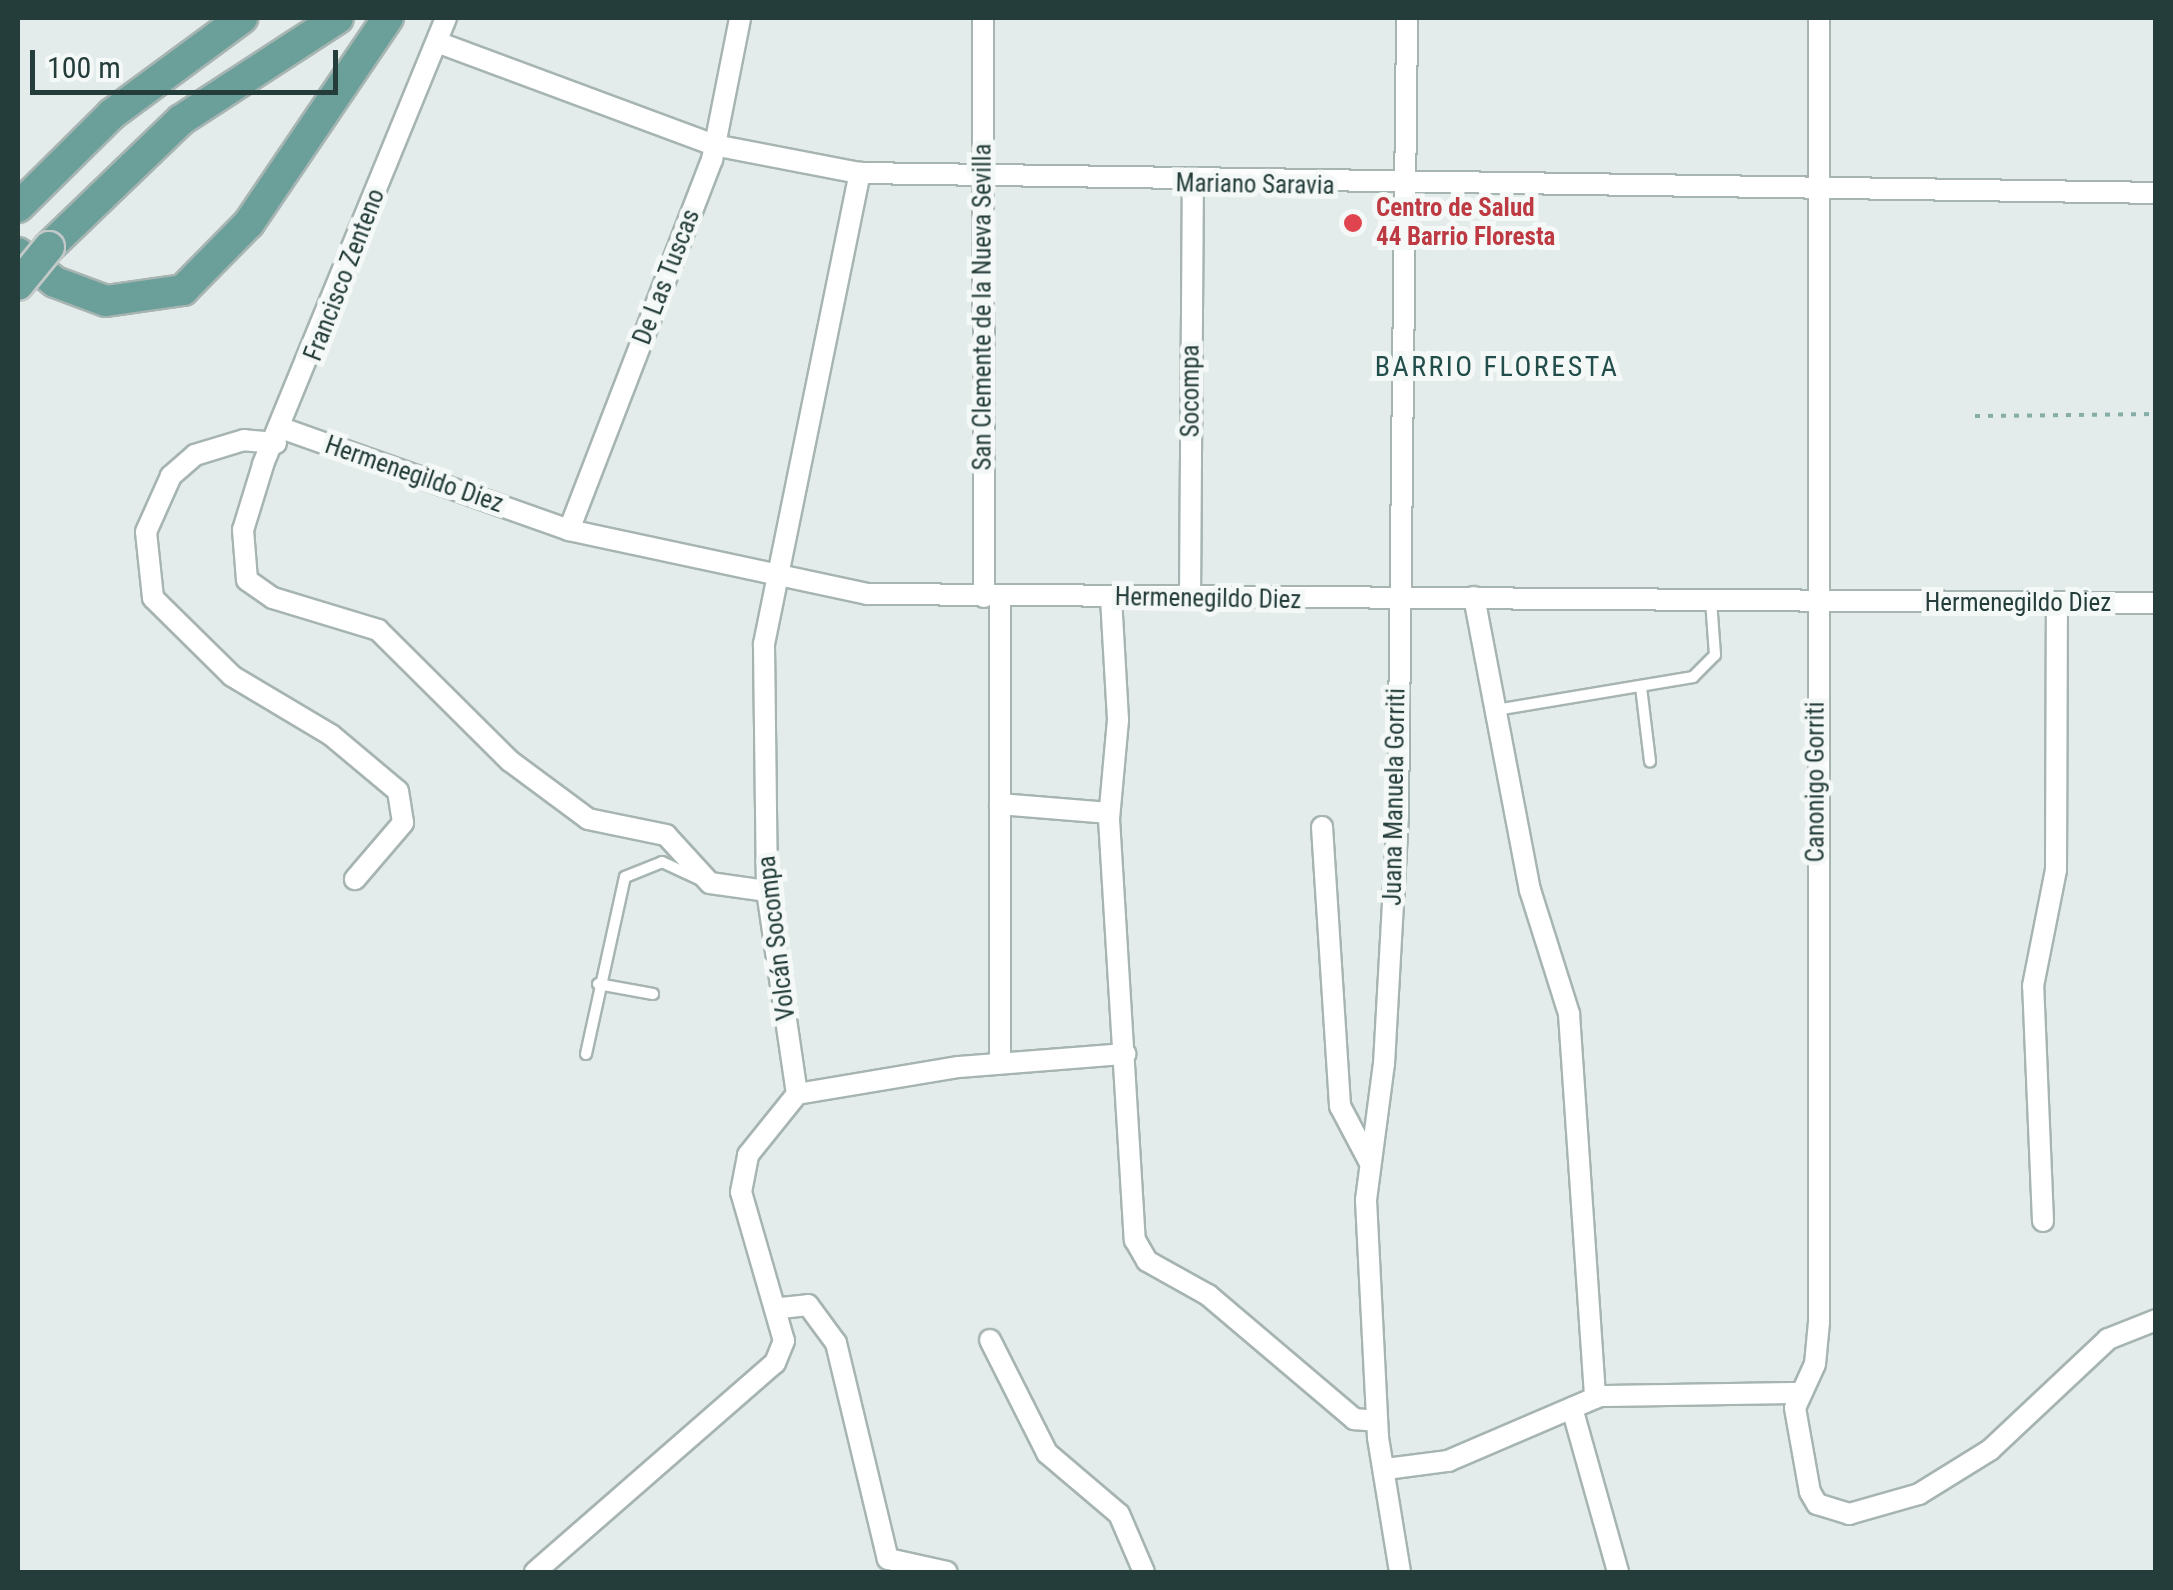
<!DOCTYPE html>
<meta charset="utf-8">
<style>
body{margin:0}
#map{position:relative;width:2173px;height:1590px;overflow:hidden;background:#e3ecea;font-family:"Roboto Condensed",sans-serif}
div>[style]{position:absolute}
.path>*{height:4px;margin-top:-2px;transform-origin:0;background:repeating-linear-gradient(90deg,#86aea7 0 5px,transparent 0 13px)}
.roads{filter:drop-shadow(2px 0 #a6b4b2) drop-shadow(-2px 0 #a6b4b2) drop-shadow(0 2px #a6b4b2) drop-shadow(0 -2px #a6b4b2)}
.service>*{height:10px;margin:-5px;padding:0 5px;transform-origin:5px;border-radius:5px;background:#fff}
.minor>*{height:20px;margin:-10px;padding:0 10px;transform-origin:10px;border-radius:10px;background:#fff}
.primary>*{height:30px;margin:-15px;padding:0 15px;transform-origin:15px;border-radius:15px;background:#6b9f99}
.bridges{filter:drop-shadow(2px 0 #c2c9c8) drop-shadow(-2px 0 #c2c9c8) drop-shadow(0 2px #c2c9c8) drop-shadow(0 -2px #c2c9c8)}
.primary-bridge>*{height:30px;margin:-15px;padding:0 15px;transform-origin:15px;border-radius:15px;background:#6b9f99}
.dots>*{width:28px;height:28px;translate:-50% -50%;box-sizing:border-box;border:5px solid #f4f9f7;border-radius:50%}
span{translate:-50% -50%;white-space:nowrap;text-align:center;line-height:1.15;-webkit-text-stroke:10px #f4f9f7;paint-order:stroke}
.street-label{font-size:25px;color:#243d3a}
.health-label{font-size:25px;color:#be3a42;font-weight:700}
.left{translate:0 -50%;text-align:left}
.neighbourhood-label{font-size:28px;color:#214e4a;letter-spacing:2.5px}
.frame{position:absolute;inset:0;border:20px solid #243d3a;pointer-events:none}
.scale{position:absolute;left:30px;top:50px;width:308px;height:45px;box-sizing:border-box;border:5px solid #243d3a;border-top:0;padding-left:12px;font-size:30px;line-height:35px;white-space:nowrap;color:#243d3a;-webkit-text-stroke:8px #f4f9f7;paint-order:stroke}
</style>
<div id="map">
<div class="path">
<i style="left:1975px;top:416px;width:181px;rotate:-0.6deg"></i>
</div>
<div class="roads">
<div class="service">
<i style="left:1641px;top:687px;width:75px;rotate:83.1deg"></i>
<i style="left:1496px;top:710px;width:200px;rotate:-9.5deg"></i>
<i style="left:1693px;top:677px;width:31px;rotate:-45deg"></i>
<i style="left:1715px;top:655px;width:54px;rotate:-94.2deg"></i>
<i style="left:598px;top:984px;width:56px;rotate:10.3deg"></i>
<i style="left:586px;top:1054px;width:181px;rotate:-77.6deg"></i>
<i style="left:625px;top:877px;width:40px;rotate:-22deg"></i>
<i style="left:662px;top:862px;width:41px;rotate:24.7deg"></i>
</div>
<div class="minor">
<i style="left:446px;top:18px;width:483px;rotate:112.3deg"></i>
<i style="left:263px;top:465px;width:68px;rotate:107.1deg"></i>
<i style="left:243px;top:530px;width:50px;rotate:85.4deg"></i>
<i style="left:247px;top:580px;width:32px;rotate:35deg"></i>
<i style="left:273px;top:598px;width:110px;rotate:16.9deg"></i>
<i style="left:378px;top:630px;width:186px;rotate:44.8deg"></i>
<i style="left:510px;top:761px;width:97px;rotate:36.6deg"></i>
<i style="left:588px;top:819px;width:80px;rotate:11.6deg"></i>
<i style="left:666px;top:835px;width:65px;rotate:47.5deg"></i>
<i style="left:710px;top:883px;width:58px;rotate:8deg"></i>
<i style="left:983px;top:18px;width:579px;rotate:89.9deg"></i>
<i style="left:1819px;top:18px;width:1304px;rotate:90deg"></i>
<i style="left:1819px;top:1322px;width:42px;rotate:95.4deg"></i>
<i style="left:1815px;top:1364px;width:48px;rotate:114.4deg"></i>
<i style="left:1795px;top:1408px;width:85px;rotate:79.9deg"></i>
<i style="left:1810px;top:1492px;width:14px;rotate:60deg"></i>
<i style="left:1817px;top:1504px;width:34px;rotate:17deg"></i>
<i style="left:1849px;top:1514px;width:73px;rotate:-15.9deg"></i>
<i style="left:1919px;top:1494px;width:84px;rotate:-31.8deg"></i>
<i style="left:1990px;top:1450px;width:162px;rotate:-43.2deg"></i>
<i style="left:2108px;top:1339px;width:52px;rotate:-21.6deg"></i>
<i style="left:437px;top:42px;width:296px;rotate:20.4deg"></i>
<i style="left:714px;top:145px;width:149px;rotate:10.9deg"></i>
<i style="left:860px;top:173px;width:1296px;rotate:0.88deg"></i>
<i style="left:284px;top:429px;width:302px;rotate:19.5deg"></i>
<i style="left:569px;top:530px;width:305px;rotate:12.1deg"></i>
<i style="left:867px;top:594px;width:1289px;rotate:0.4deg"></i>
<i style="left:276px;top:443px;width:32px;rotate:-175deg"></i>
<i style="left:244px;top:440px;width:51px;rotate:163deg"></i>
<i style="left:195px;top:455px;width:32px;rotate:139deg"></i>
<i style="left:171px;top:476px;width:61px;rotate:114.1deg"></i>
<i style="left:146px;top:532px;width:66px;rotate:83.9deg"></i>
<i style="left:153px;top:598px;width:111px;rotate:44.6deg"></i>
<i style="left:232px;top:676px;width:115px;rotate:30.8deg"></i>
<i style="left:331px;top:735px;width:87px;rotate:39.9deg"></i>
<i style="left:398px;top:791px;width:32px;rotate:81deg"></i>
<i style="left:403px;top:823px;width:74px;rotate:130.6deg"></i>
<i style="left:569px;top:530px;width:397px;rotate:-68.9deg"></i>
<i style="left:712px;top:160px;width:145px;rotate:-78.8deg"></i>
<i style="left:1474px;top:597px;width:298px;rotate:79.2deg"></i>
<i style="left:1530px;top:890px;width:130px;rotate:72.5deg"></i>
<i style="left:1569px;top:1014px;width:385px;rotate:86.1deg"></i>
<i style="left:1111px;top:598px;width:122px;rotate:86.7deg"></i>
<i style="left:1118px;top:720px;width:99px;rotate:95.2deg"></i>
<i style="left:1109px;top:819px;width:422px;rotate:86.5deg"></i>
<i style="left:1135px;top:1240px;width:24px;rotate:60deg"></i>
<i style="left:1147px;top:1261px;width:70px;rotate:29.1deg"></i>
<i style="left:1208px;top:1295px;width:192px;rotate:40.3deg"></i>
<i style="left:1354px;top:1419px;width:23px;rotate:5deg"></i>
<i style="left:1190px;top:598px;width:414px;rotate:-89.6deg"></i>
<i style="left:1000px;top:804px;width:109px;rotate:4.7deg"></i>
<i style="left:1322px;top:827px;width:280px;rotate:86.3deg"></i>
<i style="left:1340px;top:1106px;width:62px;rotate:62.2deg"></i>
<i style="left:1000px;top:1062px;width:465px;rotate:-90deg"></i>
<i style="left:797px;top:1094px;width:164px;rotate:-9.5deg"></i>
<i style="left:959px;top:1067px;width:167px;rotate:-4.5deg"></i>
<i style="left:2043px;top:1221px;width:235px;rotate:-92.4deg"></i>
<i style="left:2033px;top:986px;width:118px;rotate:-78.8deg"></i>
<i style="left:2056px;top:870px;width:268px;rotate:-89.8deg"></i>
<i style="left:781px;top:1308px;width:27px;rotate:-6deg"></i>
<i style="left:808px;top:1305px;width:47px;rotate:53.6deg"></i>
<i style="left:836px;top:1343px;width:222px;rotate:76.5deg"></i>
<i style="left:888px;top:1559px;width:60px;rotate:12.4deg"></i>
<i style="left:990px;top:1340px;width:127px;rotate:63.2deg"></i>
<i style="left:1047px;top:1453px;width:94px;rotate:40.3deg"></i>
<i style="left:1119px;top:1514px;width:63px;rotate:66.7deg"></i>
<i style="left:1572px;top:1408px;width:170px;rotate:74.3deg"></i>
<i style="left:1386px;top:1469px;width:63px;rotate:-7.4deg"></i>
<i style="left:1448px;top:1461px;width:165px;rotate:-23.2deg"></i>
<i style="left:1600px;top:1396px;width:198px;rotate:-0.9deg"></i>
<i style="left:535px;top:1572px;width:318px;rotate:-41.1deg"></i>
<i style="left:775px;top:1363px;width:24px;rotate:-68deg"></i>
<i style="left:784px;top:1341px;width:155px;rotate:-106.1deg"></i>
<i style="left:741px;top:1192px;width:38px;rotate:-79deg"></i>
<i style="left:748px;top:1155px;width:78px;rotate:-51.2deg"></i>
<i style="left:797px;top:1094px;width:205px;rotate:-98.4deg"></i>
<i style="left:767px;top:891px;width:247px;rotate:-90.7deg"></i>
<i style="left:764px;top:644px;width:481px;rotate:-78.5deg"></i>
<i style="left:1400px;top:1572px;width:137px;rotate:-99.3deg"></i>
<i style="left:1378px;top:1437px;width:237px;rotate:-92.9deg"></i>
<i style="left:1366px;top:1200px;width:137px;rotate:-82.5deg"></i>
<i style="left:1384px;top:1064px;width:248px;rotate:-86.8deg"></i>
<i style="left:1398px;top:816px;width:798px;rotate:-89.35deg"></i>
</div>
<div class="primary">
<i style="left:18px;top:207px;width:132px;rotate:-44.7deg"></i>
<i style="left:112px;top:114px;width:162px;rotate:-36.4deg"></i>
<i style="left:49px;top:247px;width:183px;rotate:-43.9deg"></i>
<i style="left:181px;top:120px;width:187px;rotate:-33deg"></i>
<i style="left:18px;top:253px;width:47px;rotate:38.1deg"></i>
<i style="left:55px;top:282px;width:54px;rotate:20.4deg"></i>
<i style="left:106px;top:301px;width:78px;rotate:-8.1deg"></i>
<i style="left:183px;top:290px;width:94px;rotate:-45.4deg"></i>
<i style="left:249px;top:223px;width:248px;rotate:-55.9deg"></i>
</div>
</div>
<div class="bridges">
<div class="primary-bridge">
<i style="left:18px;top:285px;width:49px;rotate:-50.8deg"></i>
</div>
</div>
<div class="dots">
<i style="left:1353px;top:223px;background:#e0444e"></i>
</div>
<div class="street-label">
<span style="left:1255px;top:185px;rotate:1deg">Mariano Saravia</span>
<span style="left:345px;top:275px;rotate:-69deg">Francisco Zenteno</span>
<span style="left:667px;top:277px;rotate:-69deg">De Las Tuscas</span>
<span style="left:983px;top:307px;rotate:-90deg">San Clemente de la Nueva Sevilla</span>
<span style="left:1191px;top:391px;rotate:-90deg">Socompa</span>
<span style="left:414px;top:475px;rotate:19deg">Hermenegildo Diez</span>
<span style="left:1208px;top:599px;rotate:1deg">Hermenegildo Diez</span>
<span style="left:2018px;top:603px">Hermenegildo Diez</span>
<span style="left:1816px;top:782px;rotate:-90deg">Canonigo Gorriti</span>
<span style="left:1395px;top:797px;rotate:-89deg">Juana Manuela Gorriti</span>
<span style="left:777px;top:938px;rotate:-97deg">Volcán Socompa</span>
</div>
<div class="health-label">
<span class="left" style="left:1376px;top:223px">Centro de Salud<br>44 Barrio Floresta</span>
</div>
<div class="neighbourhood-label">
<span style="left:1497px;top:367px">BARRIO FLORESTA</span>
</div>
<div class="frame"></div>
<div class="scale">100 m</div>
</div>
